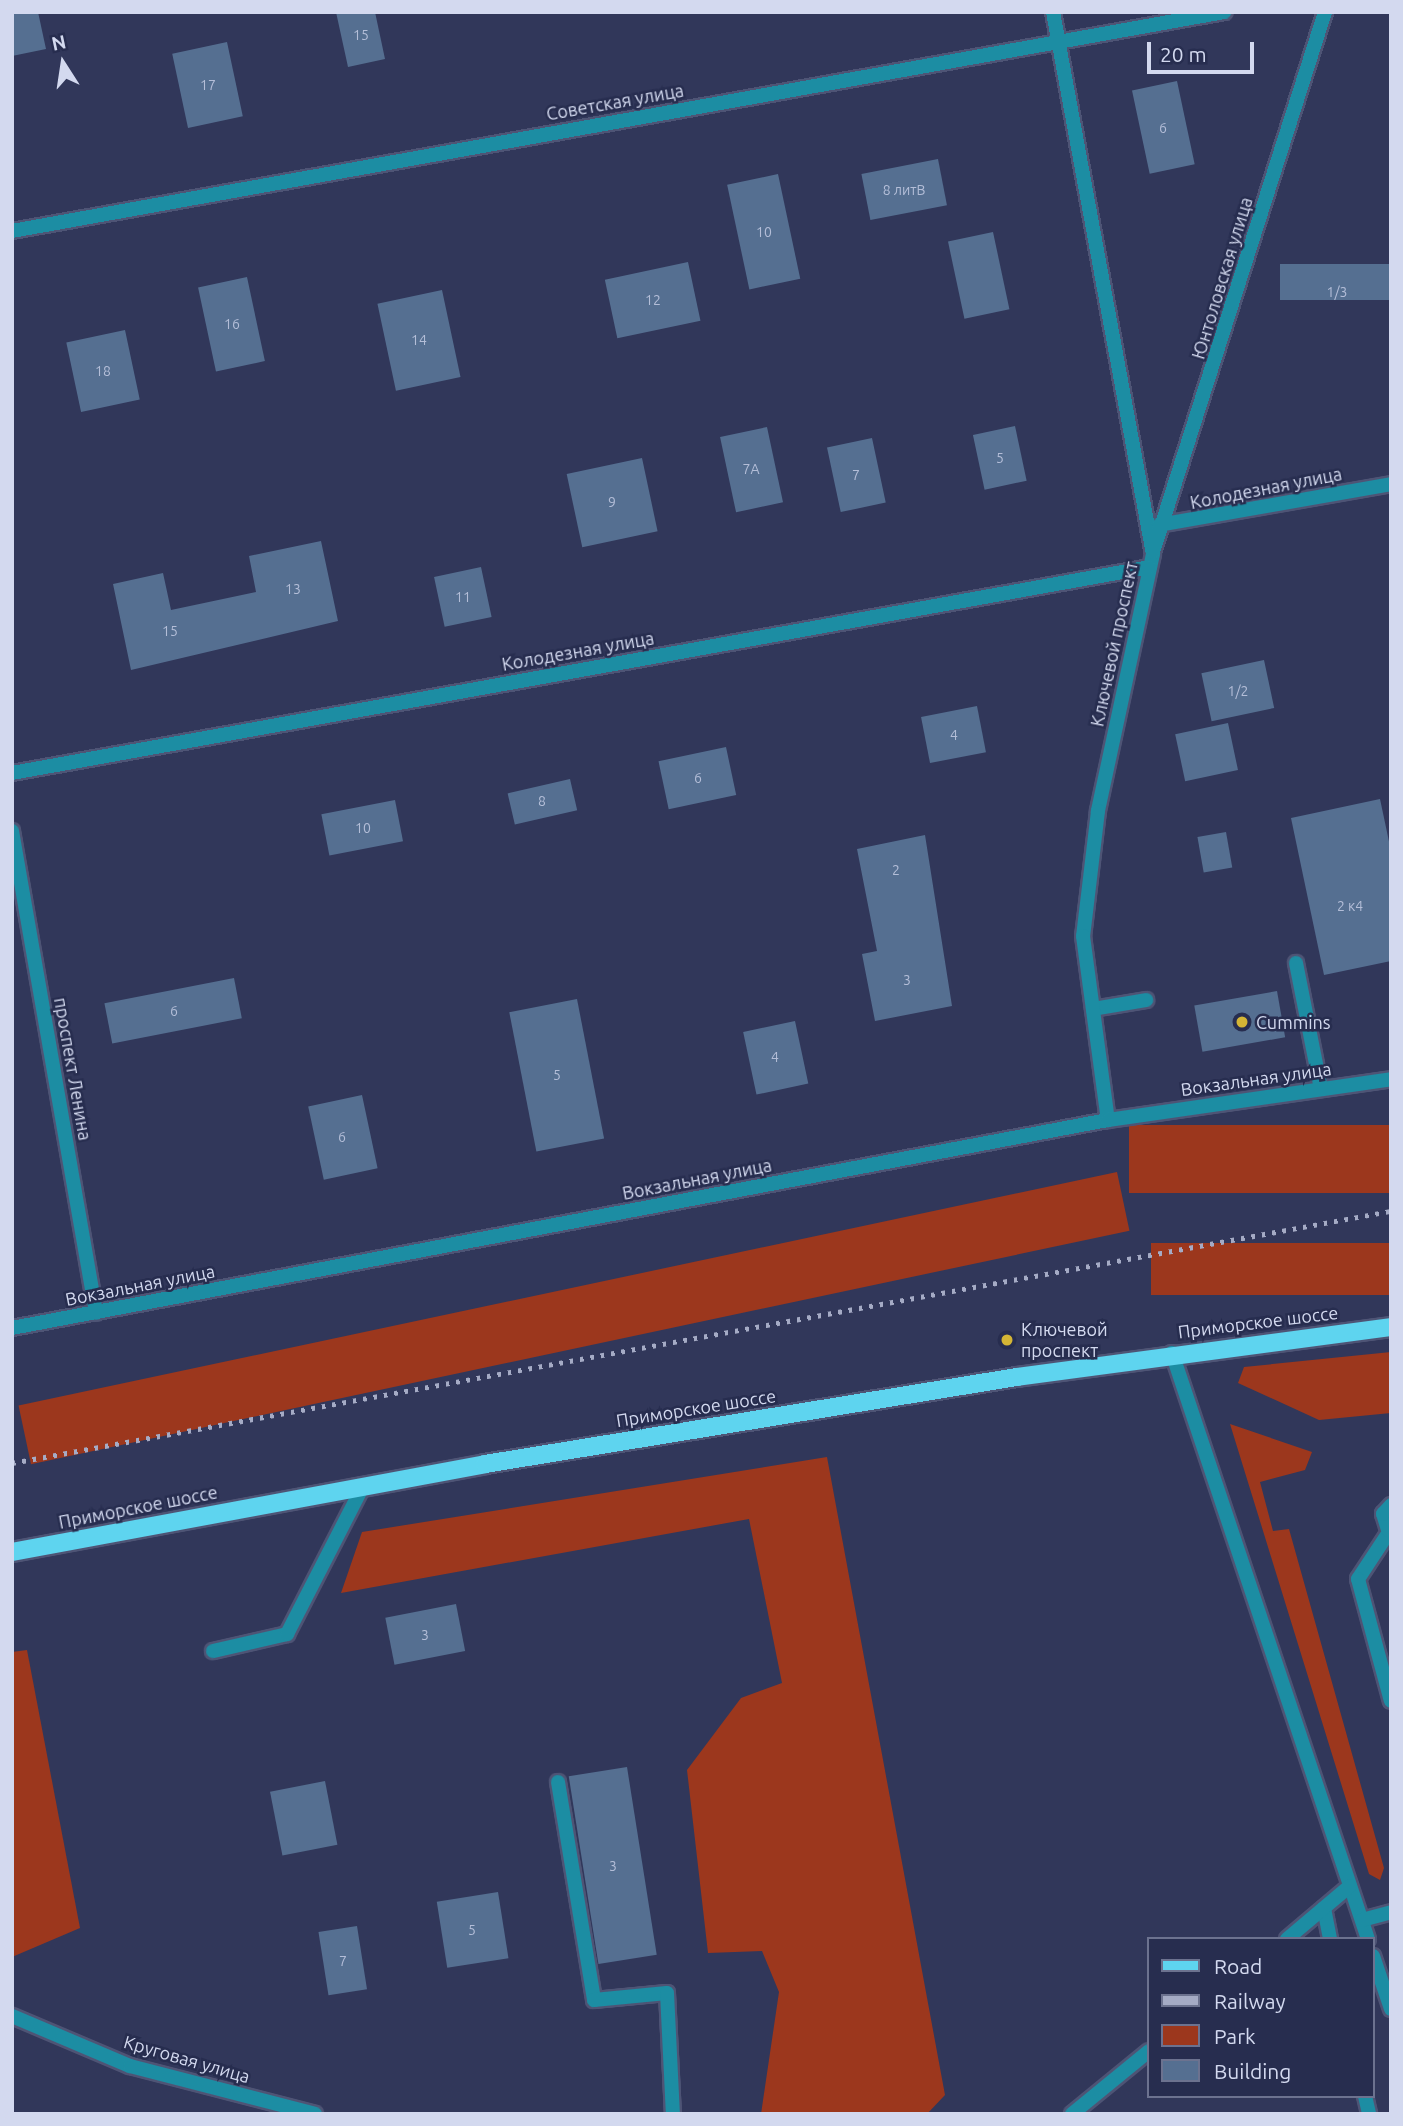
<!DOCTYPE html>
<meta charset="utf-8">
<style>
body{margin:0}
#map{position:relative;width:1403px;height:2126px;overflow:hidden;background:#31375a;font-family:Ubuntu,sans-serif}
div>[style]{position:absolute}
.green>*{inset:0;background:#9c371d;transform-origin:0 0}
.building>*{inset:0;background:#556f91;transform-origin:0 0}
.roads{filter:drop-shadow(2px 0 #4e5475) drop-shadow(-2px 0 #4e5475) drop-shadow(0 2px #4e5475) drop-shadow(0 -2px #4e5475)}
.lane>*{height:14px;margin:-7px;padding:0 7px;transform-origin:7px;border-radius:7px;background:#1c8da3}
.street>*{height:14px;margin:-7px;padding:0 7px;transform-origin:7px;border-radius:7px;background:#1c8da3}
.primary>*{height:18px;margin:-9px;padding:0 9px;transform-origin:9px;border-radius:9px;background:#5ed4ef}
.rail>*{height:5px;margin-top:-2.5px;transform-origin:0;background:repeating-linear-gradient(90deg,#a5abc5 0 3.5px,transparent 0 10.5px)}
.dots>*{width:19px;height:19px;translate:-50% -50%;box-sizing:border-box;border:4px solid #272d4f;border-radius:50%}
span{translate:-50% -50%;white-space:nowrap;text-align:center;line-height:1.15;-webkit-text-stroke:5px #272d4f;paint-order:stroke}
.number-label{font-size:14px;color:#b4bed8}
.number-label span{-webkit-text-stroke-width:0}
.street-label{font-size:18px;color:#d3d9ef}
.poi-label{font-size:18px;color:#d3d9ef}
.left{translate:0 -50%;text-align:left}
.frame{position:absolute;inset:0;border:14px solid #d3d9ef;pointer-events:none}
.legend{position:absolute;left:1147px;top:1937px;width:228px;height:161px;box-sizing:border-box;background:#272d4f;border:2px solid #6c728f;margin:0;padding:9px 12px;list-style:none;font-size:21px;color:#d3d9ef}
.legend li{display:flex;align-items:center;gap:14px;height:35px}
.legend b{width:35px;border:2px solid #6c728f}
.north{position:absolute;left:28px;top:28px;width:70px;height:70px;-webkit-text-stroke:5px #272d4f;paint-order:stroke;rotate:348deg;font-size:19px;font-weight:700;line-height:28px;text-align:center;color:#d3d9ef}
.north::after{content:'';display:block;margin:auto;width:24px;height:32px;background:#d3d9ef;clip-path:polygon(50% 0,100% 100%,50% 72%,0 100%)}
.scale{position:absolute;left:1147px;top:42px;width:107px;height:32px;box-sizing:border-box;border:4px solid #d3d9ef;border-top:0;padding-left:9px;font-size:21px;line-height:24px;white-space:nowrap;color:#d3d9ef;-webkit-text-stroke:5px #272d4f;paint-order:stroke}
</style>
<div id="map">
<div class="green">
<i style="left:1391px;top:1125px;width:68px;height:262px;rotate:90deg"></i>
<i style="left:1117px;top:1172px;width:60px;height:1123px;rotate:78deg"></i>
<i style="left:1391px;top:1243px;width:52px;height:240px;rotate:90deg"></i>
<i style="clip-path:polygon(1391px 1352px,1391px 1413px,1319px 1420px,1238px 1383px,1244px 1367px)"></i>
<i style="clip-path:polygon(1230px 1424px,1312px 1452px,1305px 1470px,1260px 1482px,1273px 1531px,1289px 1529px,1384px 1868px,1380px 1880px,1369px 1874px)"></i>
<i style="clip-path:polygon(827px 1457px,945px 2095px,927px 2114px,761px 2114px,779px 1992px,762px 1951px,708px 1953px,687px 1770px,741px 1698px,782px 1683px,749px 1519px,341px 1593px,362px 1532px)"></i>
<i style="clip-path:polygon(27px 1650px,80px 1928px,12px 1957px,12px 1652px)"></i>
</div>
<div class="building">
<i style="clip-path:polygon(12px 12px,38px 12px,46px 49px,12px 56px)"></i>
<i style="clip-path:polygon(336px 12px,375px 12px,385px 59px,348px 67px)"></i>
<i style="left:227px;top:42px;width:76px;height:56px;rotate:78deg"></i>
<i style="left:1177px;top:81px;width:85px;height:46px;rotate:78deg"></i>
<i style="left:938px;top:159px;width:47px;height:78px;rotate:79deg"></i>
<i style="left:778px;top:174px;width:107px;height:52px;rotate:78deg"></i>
<i style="left:993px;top:232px;width:79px;height:46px;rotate:78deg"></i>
<i style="left:688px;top:262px;width:60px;height:85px;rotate:78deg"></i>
<i style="left:1391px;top:264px;width:36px;height:111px;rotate:90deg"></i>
<i style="left:247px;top:277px;width:86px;height:50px;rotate:78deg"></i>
<i style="left:442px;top:290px;width:89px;height:66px;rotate:78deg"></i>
<i style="left:125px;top:330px;width:71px;height:60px;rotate:78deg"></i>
<i style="left:1015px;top:426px;width:56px;height:43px;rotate:78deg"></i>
<i style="left:767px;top:427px;width:77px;height:48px;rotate:78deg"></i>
<i style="left:872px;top:438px;width:66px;height:46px;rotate:78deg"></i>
<i style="left:642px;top:458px;width:75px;height:77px;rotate:78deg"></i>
<i style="clip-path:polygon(321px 541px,338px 621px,131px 670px,113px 584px,163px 573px,171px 610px,256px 592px,249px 556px)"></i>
<i style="left:481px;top:567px;width:51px;height:48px;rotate:78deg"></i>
<i style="left:1264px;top:660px;width:49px;height:64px;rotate:78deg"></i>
<i style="left:977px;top:706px;width:47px;height:57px;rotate:79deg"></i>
<i style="left:1228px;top:723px;width:48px;height:54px;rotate:78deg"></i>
<i style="left:726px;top:747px;width:49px;height:69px;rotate:78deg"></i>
<i style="left:570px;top:779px;width:32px;height:64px;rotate:77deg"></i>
<i style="clip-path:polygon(1380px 799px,1391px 851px,1391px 961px,1324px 975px,1291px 818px)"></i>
<i style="left:395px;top:800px;width:42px;height:75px;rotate:79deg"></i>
<i style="left:1226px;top:832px;width:36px;height:29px;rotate:80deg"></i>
<i style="clip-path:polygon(925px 835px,952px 1006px,875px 1021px,862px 954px,877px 951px,857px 849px)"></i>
<i style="left:234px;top:978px;width:41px;height:132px;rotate:79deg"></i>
<i style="left:1277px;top:991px;width:47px;height:84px;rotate:80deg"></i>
<i style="left:577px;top:999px;width:142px;height:69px;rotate:79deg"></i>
<i style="left:795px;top:1021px;width:64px;height:53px;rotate:78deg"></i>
<i style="left:362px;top:1095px;width:75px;height:55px;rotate:78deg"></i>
<i style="left:456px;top:1604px;width:48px;height:72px;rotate:79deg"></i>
<i style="left:627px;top:1767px;width:190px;height:59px;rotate:81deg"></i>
<i style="left:325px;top:1781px;width:65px;height:56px;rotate:79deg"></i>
<i style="left:498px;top:1892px;width:67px;height:62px;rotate:81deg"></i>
<i style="left:357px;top:1926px;width:64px;height:39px;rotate:81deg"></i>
</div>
<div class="roads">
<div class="lane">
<i style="left:1296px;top:963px;width:128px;rotate:78.8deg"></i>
<i style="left:1093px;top:1009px;width:54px;rotate:-9.6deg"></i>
<i style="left:1172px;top:1353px;width:618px;rotate:71.51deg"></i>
<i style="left:1391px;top:1529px;width:60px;rotate:123.4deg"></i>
<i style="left:1358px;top:1579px;width:126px;rotate:74.9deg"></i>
<i style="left:1388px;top:1530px;width:17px;rotate:-107deg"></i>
<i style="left:1383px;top:1514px;width:12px;rotate:-48deg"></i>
<i style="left:213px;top:1651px;width:76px;rotate:-12.9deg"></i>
<i style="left:287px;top:1634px;width:166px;rotate:-62.8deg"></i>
<i style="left:558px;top:1782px;width:221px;rotate:80.6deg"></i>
<i style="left:594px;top:2000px;width:73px;rotate:-5.5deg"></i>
<i style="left:667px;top:1993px;width:121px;rotate:87.2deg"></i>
<i style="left:1324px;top:1908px;width:32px;rotate:79deg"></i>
<i style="left:1362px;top:1920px;width:30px;rotate:-15deg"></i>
<i style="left:1287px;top:1939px;width:82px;rotate:-40.1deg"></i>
<i style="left:1373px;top:1956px;width:56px;rotate:71.2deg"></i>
<i style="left:1365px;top:2096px;width:18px;rotate:77deg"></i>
<i style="left:1072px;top:2114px;width:99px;rotate:-39.3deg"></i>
</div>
<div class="street">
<i style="left:1053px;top:12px;width:551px;rotate:79.55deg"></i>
<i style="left:1153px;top:554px;width:263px;rotate:102.1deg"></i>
<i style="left:1098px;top:811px;width:126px;rotate:96.8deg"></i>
<i style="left:1083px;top:936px;width:186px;rotate:82.3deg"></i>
<i style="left:12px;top:231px;width:1232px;rotate:-10.24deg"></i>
<i style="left:1159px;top:525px;width:236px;rotate:-10deg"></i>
<i style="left:1153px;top:552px;width:567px;rotate:-72.33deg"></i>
<i style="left:12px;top:773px;width:1156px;rotate:-10.26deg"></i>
<i style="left:12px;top:831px;width:489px;rotate:80.1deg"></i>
<i style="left:12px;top:1328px;width:1116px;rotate:-10.75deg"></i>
<i style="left:1108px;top:1120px;width:286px;rotate:-8.2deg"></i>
<i style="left:12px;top:2016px;width:128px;rotate:23deg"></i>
<i style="left:130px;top:2066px;width:191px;rotate:14.5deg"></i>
</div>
<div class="primary">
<i style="left:12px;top:1552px;width:481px;rotate:-10.5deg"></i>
<i style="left:485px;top:1464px;width:539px;rotate:-9.29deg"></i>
<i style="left:1017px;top:1377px;width:377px;rotate:-7.6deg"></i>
</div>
</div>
<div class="rail">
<i style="left:12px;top:1463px;width:1402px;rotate:-10.36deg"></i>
</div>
<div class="dots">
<i style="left:1242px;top:1022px;background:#d4b535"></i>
<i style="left:1007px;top:1340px;background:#d4b535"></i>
</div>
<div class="number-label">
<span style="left:361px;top:35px">15</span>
<span style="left:208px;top:85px">17</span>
<span style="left:1163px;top:128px">6</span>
<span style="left:904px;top:190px">8 литВ</span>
<span style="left:764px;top:232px">10</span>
<span style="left:1337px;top:292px">1/3</span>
<span style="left:653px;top:300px">12</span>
<span style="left:232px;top:324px">16</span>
<span style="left:419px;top:340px">14</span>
<span style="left:103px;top:371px">18</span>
<span style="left:1000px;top:458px">5</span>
<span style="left:751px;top:469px">7А</span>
<span style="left:856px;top:475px">7</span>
<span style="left:612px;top:502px">9</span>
<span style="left:293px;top:589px">13</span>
<span style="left:463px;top:597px">11</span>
<span style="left:170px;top:631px">15</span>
<span style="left:1238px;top:691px">1/2</span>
<span style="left:954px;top:735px">4</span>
<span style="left:698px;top:778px">6</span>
<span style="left:542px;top:801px">8</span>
<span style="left:363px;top:828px">10</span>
<span style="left:896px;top:870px">2</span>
<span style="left:1350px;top:906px">2 к4</span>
<span style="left:907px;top:980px">3</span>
<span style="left:174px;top:1011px">6</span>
<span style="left:775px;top:1057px">4</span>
<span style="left:557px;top:1075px">5</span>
<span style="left:342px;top:1137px">6</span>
<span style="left:425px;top:1635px">3</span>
<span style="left:613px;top:1866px">3</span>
<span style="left:472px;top:1930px">5</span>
<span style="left:343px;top:1961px">7</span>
</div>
<div class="street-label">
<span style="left:615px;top:102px;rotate:-10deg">Советская улица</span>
<span style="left:1222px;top:278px;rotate:-73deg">Юнтоловская улица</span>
<span style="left:1266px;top:488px;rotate:-11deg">Колодезная улица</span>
<span style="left:1114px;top:644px;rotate:-78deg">Ключевой проспект</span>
<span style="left:578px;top:651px;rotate:-10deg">Колодезная улица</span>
<span style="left:73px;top:1069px;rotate:80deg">проспект Ленина</span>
<span style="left:1256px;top:1079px;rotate:-8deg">Вокзальная улица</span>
<span style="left:697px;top:1179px;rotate:-11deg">Вокзальная улица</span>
<span style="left:140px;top:1285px;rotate:-11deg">Вокзальная улица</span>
<span style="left:1258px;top:1322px;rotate:-7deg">Приморское шоссе</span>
<span style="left:696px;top:1408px;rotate:-9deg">Приморское шоссе</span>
<span style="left:138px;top:1507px;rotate:-11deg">Приморское шоссе</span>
<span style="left:187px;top:2059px;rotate:16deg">Круговая улица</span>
</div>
<div class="poi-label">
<span class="left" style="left:1256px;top:1022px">Cummins</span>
<span class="left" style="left:1021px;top:1340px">Ключевой<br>проспект</span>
</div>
<div class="frame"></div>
<ul class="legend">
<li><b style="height:9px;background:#5ed4ef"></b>Road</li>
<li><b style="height:9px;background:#a5abc5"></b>Railway</li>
<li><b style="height:19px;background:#9c371d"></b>Park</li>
<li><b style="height:19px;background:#556f91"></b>Building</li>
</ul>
<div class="north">N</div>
<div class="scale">20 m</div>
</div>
